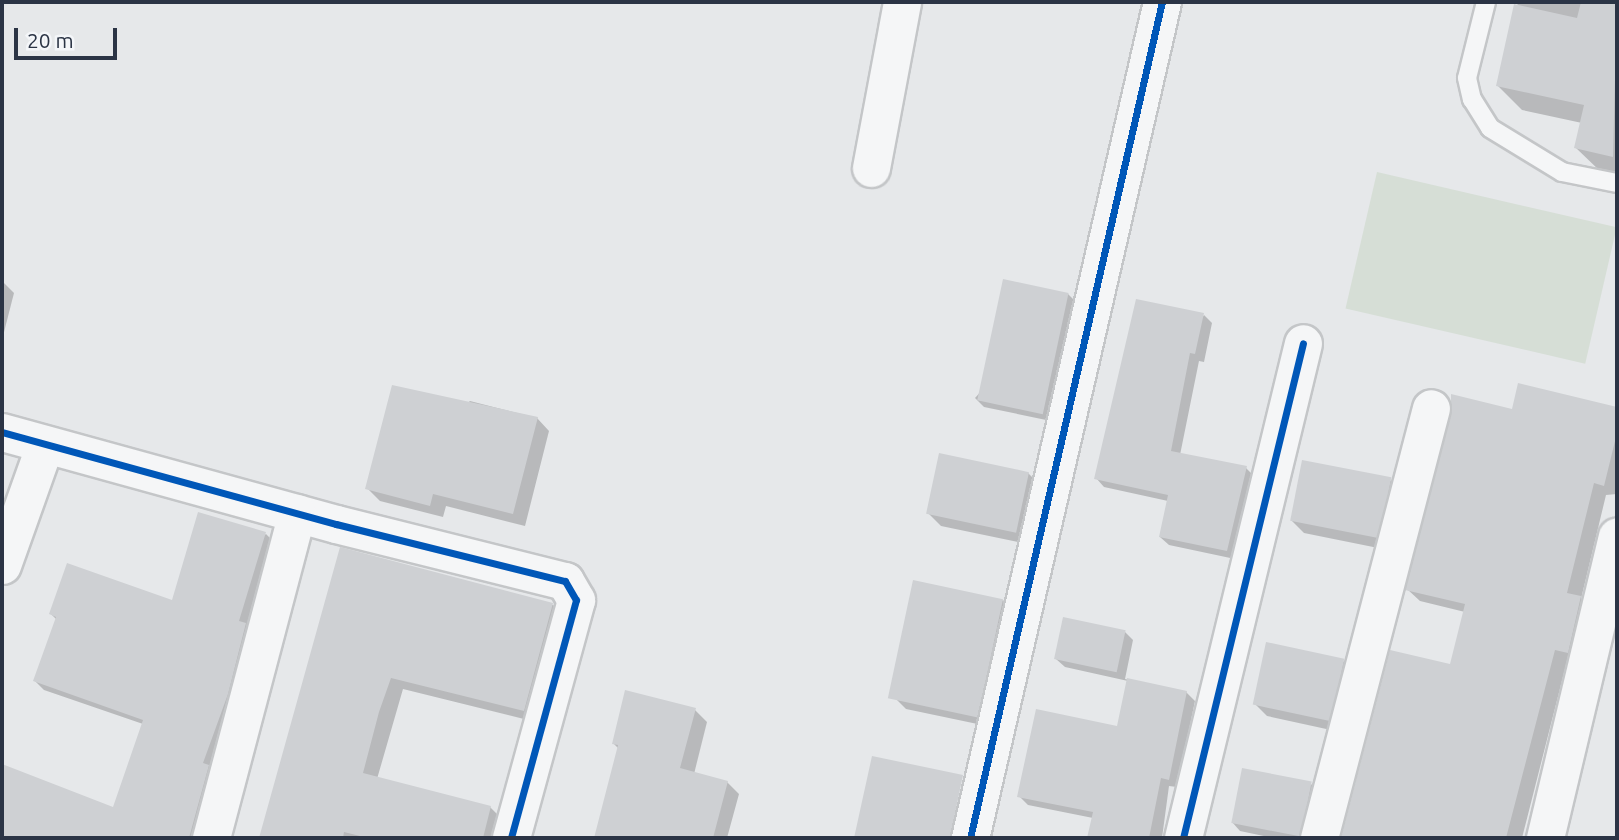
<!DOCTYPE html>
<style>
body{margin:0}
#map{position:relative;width:1619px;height:840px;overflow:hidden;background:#e6e8ea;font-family:Ubuntu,sans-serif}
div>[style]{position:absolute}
.green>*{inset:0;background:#d6ded6;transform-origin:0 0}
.shadow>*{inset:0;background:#0003}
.building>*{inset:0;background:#ced0d3;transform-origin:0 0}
.roads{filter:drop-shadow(2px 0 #c4c6c8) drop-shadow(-2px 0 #c4c6c8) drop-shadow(0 2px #c4c6c8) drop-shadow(0 -2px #c4c6c8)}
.lane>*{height:18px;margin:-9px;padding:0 9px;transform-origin:9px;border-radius:9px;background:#f5f6f7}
.street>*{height:37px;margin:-18.5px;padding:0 18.5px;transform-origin:18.5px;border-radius:18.5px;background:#f5f6f7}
.cycleway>*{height:7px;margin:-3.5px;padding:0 3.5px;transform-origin:3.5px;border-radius:3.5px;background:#0057b8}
span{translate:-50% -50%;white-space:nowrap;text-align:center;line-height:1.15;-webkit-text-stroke:6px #f4f6f9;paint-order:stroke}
.frame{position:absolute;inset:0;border:4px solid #2b3445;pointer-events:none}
.scale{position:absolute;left:14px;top:28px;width:103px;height:32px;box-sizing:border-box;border:4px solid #2b3445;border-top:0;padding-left:9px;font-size:21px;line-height:24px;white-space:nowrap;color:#2b3445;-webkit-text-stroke:5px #f4f6f9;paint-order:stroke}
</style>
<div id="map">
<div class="green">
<i style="left:1377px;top:172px;width:246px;height:140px;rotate:13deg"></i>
</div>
<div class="shadow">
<i style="clip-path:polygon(1518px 2px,1617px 2px,1617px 176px,1601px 172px,1576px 148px,1582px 123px,1522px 110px,1498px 86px)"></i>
<i style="clip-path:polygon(2px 281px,14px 293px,2px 340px)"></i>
<i style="clip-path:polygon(1068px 294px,1077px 303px,1051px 421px,984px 407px,975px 398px)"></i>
<i style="clip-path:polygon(1204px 315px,1212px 323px,1204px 362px,1199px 361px,1180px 455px,1246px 468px,1255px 477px,1235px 559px,1169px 545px,1160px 537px,1168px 501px,1104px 487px,1096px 478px)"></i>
<i style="clip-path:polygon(1519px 385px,1617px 409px,1617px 494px,1606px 495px,1581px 599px,1593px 610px,1580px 664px,1567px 661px,1522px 838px,1342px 838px,1391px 652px,1452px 667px,1465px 612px,1420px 601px,1407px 589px,1513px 411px)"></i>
<i style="clip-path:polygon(470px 401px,537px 418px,549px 431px,525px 526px,446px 506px,443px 517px,380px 501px,367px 488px)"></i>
<i style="clip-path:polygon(1028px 473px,1041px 486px,1028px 544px,941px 526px,928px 513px)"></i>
<i style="clip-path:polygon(1390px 480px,1403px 493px,1388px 550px,1304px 533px,1291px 520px)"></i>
<i style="clip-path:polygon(266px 534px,275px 543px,200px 838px,2px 838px,2px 766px,114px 809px,143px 724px,44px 690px,35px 681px,57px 620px,51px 614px,174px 602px)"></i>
<i style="clip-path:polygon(342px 549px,553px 605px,565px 617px,536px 722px,403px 689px,377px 779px,490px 807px,503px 820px,498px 838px,261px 838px)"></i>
<i style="clip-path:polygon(1003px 600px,1013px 611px,987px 726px,906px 709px,895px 698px)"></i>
<i style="clip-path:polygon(1125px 632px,1133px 640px,1125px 679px,1186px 692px,1195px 701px,1177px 787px,1169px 786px,1162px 838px,1089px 838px,1093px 818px,1028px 805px,1019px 796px,1118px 728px,1128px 681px,1065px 667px,1056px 659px)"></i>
<i style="clip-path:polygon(1343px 661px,1356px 674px,1340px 732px,1267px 716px,1254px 703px)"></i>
<i style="clip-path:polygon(695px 710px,707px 722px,694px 774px,727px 782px,739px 794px,727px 838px,596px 838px,619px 749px,613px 743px)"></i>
<i style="clip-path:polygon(1311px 784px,1320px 793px,1309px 838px,1273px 838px,1240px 831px,1232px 822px)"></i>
</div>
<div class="building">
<i style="clip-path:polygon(1581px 2px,1617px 2px,1613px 157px,1574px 148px,1584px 105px,1496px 86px,1514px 4px,1577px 18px)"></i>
<i style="left:1003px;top:279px;width:67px;height:124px;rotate:12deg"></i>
<i style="clip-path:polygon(1136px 299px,1204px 313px,1195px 354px,1190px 353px,1171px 451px,1247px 466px,1227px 551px,1159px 537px,1168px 495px,1094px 479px)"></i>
<i style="clip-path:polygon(1518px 383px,1617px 407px,1617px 433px,1604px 486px,1594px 483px,1567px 593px,1581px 596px,1568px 653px,1555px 650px,1506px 838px,1341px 838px,1390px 650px,1450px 664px,1465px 604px,1405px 590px,1451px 413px,1451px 394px,1512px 409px)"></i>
<i style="clip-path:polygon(392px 385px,538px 417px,513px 514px,433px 494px,430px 506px,365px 489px)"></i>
<i style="left:939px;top:453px;width:92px;height:62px;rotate:12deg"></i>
<i style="left:1302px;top:460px;width:91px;height:62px;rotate:11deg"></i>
<i style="clip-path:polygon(198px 512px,266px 532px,239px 621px,246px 623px,228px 694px,203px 763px,209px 765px,189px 838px,2px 838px,2px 764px,113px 807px,143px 720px,33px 681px,56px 617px,49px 614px,67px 563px,172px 600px)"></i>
<i style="clip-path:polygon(340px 547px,553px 603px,524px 711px,391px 678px,379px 712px,363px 773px,491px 806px,483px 838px,368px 838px,344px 832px,343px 838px,259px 838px)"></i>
<i style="left:913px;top:580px;width:92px;height:121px;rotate:12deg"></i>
<i style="left:1063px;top:617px;width:64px;height:43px;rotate:12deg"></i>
<i style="left:1266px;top:642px;width:80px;height:64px;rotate:12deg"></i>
<i style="clip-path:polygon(1127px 678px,1187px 691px,1169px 780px,1161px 778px,1149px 838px,1087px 838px,1093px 812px,1017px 797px,1036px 709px,1117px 726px)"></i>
<i style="clip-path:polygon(625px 690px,696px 708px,680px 768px,728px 781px,713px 838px,594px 838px,618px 745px,612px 744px)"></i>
<i style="clip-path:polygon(872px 756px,963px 775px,950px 838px,854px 838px)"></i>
<i style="left:1242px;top:768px;width:71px;height:56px;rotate:11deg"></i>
</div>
<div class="roads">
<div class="lane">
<i style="left:1486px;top:2px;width:78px;rotate:104deg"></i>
<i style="left:1467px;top:78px;width:22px;rotate:77deg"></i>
<i style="left:1472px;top:99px;width:34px;rotate:58deg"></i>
<i style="left:1490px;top:128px;width:84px;rotate:31.4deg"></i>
<i style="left:1562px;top:172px;width:56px;rotate:11.3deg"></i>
</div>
<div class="street">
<i style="left:871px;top:168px;width:169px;rotate:-79.4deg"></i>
<i style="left:2px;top:432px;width:346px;rotate:15.4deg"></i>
<i style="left:336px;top:524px;width:236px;rotate:14deg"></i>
<i style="left:565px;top:581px;width:22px;rotate:60deg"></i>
<i style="left:576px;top:600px;width:247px;rotate:105.3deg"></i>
<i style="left:2px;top:565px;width:128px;rotate:-70.4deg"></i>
<i style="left:211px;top:838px;width:336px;rotate:-75.2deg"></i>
<i style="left:970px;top:838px;width:858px;rotate:-77.07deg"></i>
<i style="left:1183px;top:838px;width:509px;rotate:-76.37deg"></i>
<i style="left:1319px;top:838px;width:444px;rotate:-75.4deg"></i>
<i style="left:1545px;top:838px;width:310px;rotate:-76.6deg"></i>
</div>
</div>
<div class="cycleway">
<i style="left:2px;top:432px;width:346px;rotate:15.4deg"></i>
<i style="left:336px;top:524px;width:236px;rotate:14deg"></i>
<i style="left:565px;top:581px;width:22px;rotate:60deg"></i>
<i style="left:576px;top:600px;width:247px;rotate:105.3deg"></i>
<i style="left:970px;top:838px;width:858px;rotate:-77.07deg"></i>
<i style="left:1183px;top:838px;width:509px;rotate:-76.37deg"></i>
</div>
<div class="frame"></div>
<div class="scale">20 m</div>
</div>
